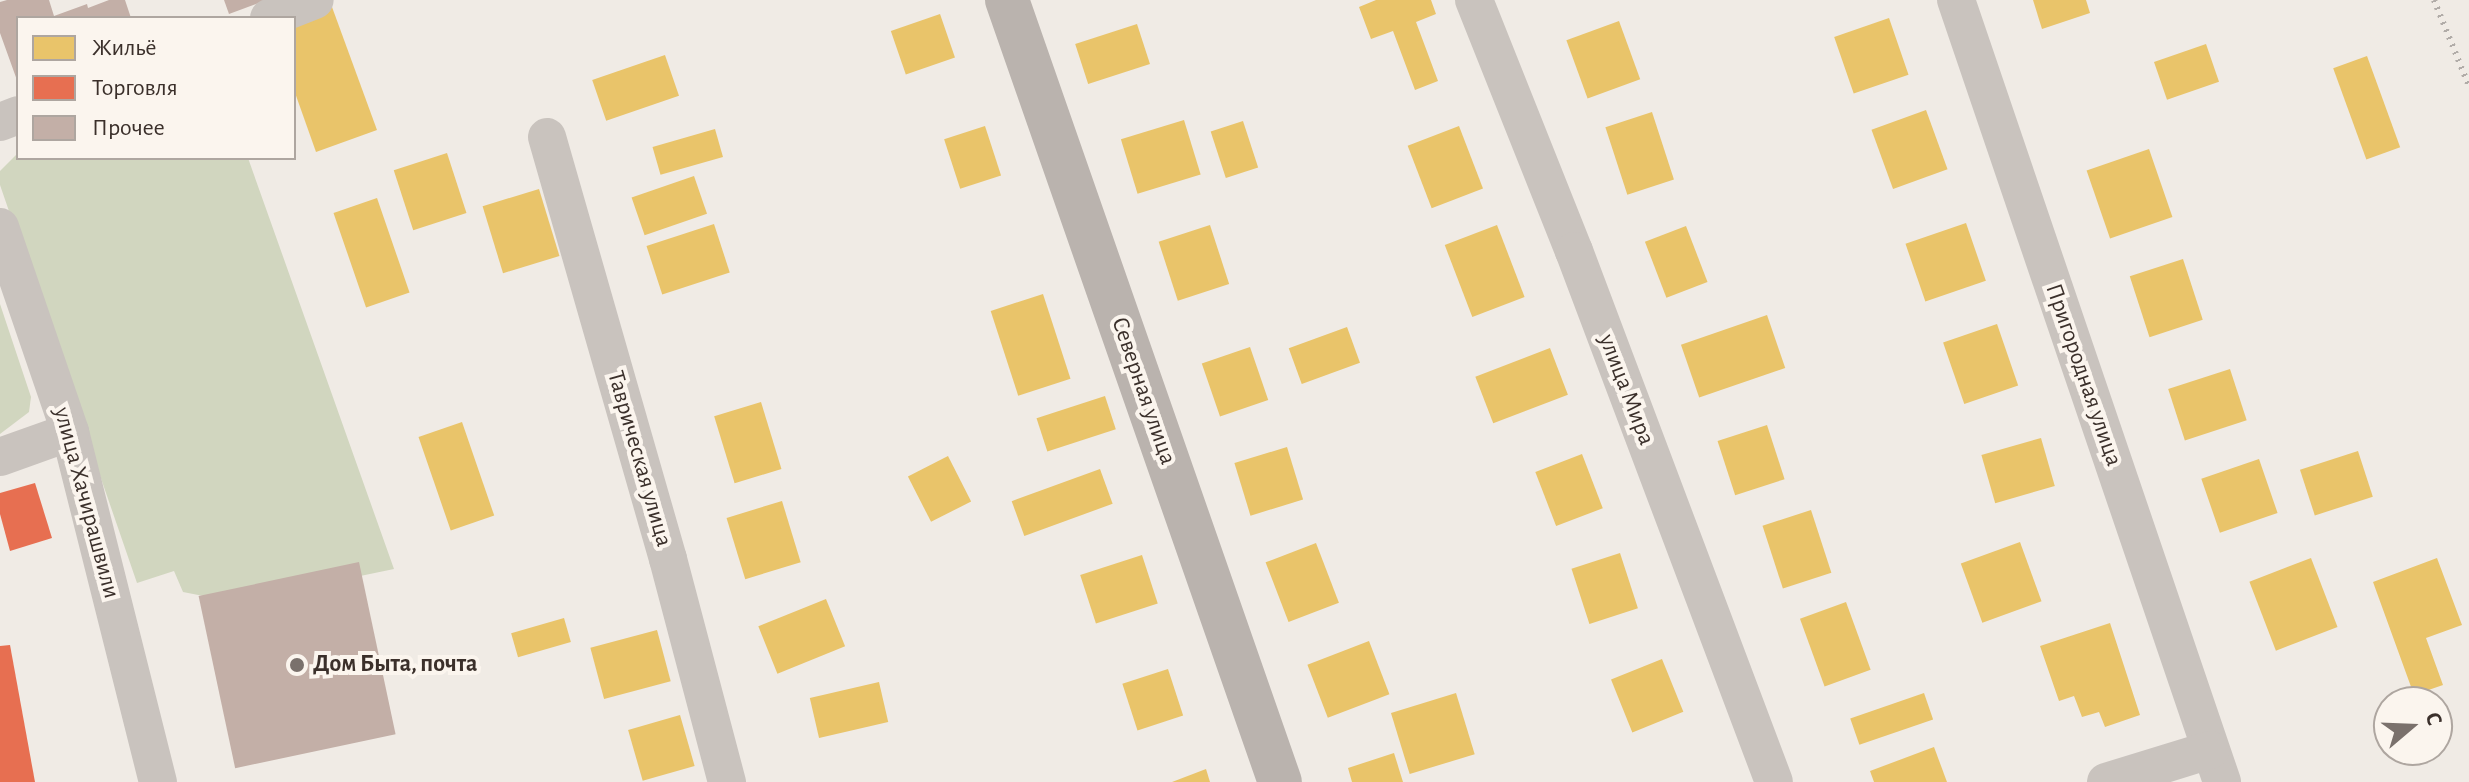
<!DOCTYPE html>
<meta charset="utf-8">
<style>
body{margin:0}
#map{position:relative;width:2469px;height:782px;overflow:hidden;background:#f0ebe5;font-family:"Alegreya Sans",sans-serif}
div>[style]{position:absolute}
.green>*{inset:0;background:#d1d6bf}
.homes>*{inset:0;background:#e9c46a;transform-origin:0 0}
.shops>*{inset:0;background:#e76f51}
.building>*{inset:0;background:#c3afa7;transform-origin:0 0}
.street>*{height:38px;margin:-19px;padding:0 19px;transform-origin:19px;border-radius:19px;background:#c9c3be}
.secondary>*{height:44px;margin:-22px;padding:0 22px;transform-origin:22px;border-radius:22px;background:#bab3ae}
.rail>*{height:6px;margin-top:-3px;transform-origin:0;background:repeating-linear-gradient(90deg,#b1aca8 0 2px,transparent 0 8px)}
.dots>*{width:22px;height:22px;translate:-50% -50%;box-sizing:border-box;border:4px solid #fbf5ee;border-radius:50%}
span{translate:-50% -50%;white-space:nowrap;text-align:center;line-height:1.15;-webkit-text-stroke:8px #fbf5ee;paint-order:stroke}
.street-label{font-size:24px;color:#3b302b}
.poi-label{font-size:24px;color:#3b302b;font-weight:700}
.left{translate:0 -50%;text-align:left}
.legend{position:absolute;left:16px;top:16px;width:280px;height:144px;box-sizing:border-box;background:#fbf5ee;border:2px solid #aea6a0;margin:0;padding:10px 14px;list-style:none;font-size:24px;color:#3b302b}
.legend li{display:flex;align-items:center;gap:16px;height:40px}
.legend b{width:40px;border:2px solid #aea6a0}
.north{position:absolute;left:2373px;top:686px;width:80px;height:80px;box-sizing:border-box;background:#fbf5ee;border:2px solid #aea6a0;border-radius:50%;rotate:71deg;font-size:22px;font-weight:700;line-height:32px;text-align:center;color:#3b302b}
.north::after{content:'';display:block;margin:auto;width:28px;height:36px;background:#7a716c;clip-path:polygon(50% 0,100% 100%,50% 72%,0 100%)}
</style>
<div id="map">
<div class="green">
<i style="clip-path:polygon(18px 153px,18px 158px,248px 158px,394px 569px,234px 602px,183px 592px,174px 571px,137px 583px,0 185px,0 171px)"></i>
<i style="clip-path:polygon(0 304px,31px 397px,29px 412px,0 434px)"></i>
</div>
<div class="homes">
<i style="clip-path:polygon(1376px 0,1431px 0,1436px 14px,1416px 22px,1438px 81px,1415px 90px,1393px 31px,1371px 39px,1359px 7px)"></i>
<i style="clip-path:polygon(2033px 0,2086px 0,2090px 13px,2042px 29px)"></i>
<i style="clip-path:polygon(332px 7px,377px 130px,316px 152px,294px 90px,294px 21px)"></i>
<i style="left:940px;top:14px;width:46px;height:52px;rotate:71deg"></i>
<i style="left:1889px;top:18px;width:60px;height:58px;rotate:71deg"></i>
<i style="left:1619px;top:21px;width:62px;height:56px;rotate:70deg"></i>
<i style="left:1137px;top:24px;width:42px;height:65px;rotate:72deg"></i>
<i style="left:2206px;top:44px;width:40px;height:55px;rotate:71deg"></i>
<i style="left:665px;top:55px;width:43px;height:77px;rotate:71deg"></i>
<i style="left:2367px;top:56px;width:97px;height:36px;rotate:70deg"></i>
<i style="left:1926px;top:110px;width:63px;height:58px;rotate:70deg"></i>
<i style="left:1652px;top:112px;width:71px;height:49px;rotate:72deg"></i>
<i style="left:1184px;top:120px;width:57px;height:66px;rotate:73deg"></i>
<i style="left:1243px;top:121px;width:49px;height:34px;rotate:72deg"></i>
<i style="left:985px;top:126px;width:52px;height:43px;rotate:72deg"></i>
<i style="left:1459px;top:126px;width:67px;height:55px;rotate:69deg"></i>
<i style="left:715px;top:129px;width:29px;height:65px;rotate:74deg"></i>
<i style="left:2149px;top:149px;width:72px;height:66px;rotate:71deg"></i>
<i style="left:447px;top:153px;width:63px;height:56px;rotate:72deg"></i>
<i style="left:694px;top:176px;width:40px;height:66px;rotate:71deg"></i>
<i style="left:539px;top:189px;width:70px;height:59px;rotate:73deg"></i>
<i style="left:377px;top:198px;width:100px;height:46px;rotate:71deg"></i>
<i style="left:1966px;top:223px;width:61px;height:64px;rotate:71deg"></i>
<i style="left:714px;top:224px;width:51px;height:71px;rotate:72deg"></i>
<i style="left:1210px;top:225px;width:62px;height:54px;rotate:72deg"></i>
<i style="left:1497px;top:225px;width:77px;height:56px;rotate:69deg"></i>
<i style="left:1686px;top:226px;width:60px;height:44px;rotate:69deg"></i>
<i style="left:2183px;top:259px;width:64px;height:56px;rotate:72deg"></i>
<i style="left:1043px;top:294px;width:89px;height:55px;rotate:72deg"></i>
<i style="left:1767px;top:315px;width:56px;height:91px;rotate:71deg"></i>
<i style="left:1997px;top:324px;width:65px;height:57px;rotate:71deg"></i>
<i style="left:1347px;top:327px;width:38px;height:62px;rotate:70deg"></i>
<i style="left:1250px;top:347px;width:56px;height:51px;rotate:71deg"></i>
<i style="left:1550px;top:348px;width:50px;height:80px;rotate:69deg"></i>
<i style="left:2230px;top:369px;width:54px;height:65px;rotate:72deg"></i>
<i style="left:1105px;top:396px;width:35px;height:72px;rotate:72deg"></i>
<i style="left:761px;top:402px;width:70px;height:49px;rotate:73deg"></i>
<i style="left:462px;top:422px;width:99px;height:46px;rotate:71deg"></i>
<i style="left:1767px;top:425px;width:57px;height:52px;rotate:72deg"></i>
<i style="left:2041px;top:438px;width:50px;height:62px;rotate:74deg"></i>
<i style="left:1287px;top:447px;width:55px;height:55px;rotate:73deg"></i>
<i style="left:2358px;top:451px;width:48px;height:61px;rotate:72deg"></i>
<i style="left:1582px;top:454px;width:58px;height:50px;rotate:69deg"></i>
<i style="left:948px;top:456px;width:51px;height:45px;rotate:63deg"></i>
<i style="left:2259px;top:459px;width:57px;height:61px;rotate:71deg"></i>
<i style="left:1100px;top:469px;width:37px;height:94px;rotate:70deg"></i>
<i style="left:782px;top:501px;width:64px;height:58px;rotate:73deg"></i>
<i style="left:1811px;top:510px;width:66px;height:51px;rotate:72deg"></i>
<i style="left:2020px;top:542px;width:63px;height:63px;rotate:70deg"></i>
<i style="left:1316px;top:543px;width:64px;height:54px;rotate:69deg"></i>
<i style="left:1620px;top:553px;width:58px;height:51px;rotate:72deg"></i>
<i style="left:1142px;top:555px;width:51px;height:65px;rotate:72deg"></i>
<i style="left:2311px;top:558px;width:74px;height:66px;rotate:69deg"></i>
<i style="clip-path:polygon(2437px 558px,2462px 625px,2426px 638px,2443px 685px,2414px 695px,2373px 582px)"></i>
<i style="left:826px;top:599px;width:51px;height:73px;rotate:68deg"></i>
<i style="left:1846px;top:602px;width:72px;height:49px;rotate:70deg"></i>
<i style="left:564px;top:618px;width:25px;height:55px;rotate:74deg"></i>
<i style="clip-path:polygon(2110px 623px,2140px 715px,2105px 727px,2099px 712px,2082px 717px,2074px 696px,2059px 701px,2040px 646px)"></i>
<i style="left:657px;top:630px;width:53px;height:69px;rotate:75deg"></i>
<i style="left:1369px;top:641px;width:57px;height:66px;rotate:69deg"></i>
<i style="left:1662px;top:659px;width:57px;height:55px;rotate:68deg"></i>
<i style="left:1168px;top:669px;width:49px;height:48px;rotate:72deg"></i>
<i style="left:879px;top:682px;width:41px;height:71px;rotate:77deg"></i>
<i style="left:1456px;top:693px;width:64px;height:68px;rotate:73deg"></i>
<i style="left:1924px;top:693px;width:28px;height:78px;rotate:71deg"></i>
<i style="left:680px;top:715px;width:53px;height:54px;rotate:74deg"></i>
<i style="clip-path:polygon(1934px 747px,1947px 782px,1874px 782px,1870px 771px)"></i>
<i style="clip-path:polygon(1394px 753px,1403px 782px,1352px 782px,1348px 768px)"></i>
<i style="clip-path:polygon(1206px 769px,1210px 782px,1172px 782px)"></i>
</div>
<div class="shops">
<i style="clip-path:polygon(35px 483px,52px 538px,10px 551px,0 514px,0 493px)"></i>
<i style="clip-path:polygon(10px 645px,35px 782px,0 782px,0 646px)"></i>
</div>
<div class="building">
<i style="clip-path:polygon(7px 0,49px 0,54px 16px,87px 4px,88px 8px,109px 0,125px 0,131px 18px,18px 18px,18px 83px,0 33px,0 2px)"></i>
<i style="clip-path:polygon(224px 0,267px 0,229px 14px)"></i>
<i style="left:359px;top:562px;width:176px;height:164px;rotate:78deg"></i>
</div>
<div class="street">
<i style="left:1474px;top:0;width:270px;rotate:68.3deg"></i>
<i style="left:1574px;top:251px;width:567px;rotate:69.36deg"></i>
<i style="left:1956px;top:0;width:826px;rotate:71.21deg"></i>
<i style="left:269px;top:18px;width:49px;rotate:-21.4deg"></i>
<i style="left:0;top:122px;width:19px;rotate:-21deg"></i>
<i style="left:547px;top:137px;width:439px;rotate:74deg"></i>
<i style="left:668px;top:559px;width:231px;rotate:75.2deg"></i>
<i style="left:0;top:227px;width:217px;rotate:71.1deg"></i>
<i style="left:70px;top:432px;width:361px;rotate:75.9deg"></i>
<i style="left:0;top:457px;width:74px;rotate:-19.7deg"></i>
<i style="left:2106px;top:782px;width:109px;rotate:-17.1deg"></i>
</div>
<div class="secondary">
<i style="left:1007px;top:0;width:828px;rotate:70.76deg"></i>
</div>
<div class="rail">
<i style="left:2434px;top:0;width:93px;rotate:67.9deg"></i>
</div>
<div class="dots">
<i style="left:297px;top:665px;background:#7a716c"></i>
</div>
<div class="street-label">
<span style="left:2083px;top:375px;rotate:71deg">Пригородная улица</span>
<span style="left:1626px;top:390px;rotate:69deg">улица Мира</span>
<span style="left:1143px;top:391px;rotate:71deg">Северная улица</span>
<span style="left:639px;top:459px;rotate:74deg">Таврическая улица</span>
<span style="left:86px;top:503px;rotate:75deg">улица Хачирашвили</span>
</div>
<div class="poi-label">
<span class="left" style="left:313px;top:665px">Дом Быта, почта</span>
</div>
<ul class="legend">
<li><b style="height:22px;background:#e9c46a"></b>Жильё</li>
<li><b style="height:22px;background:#e76f51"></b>Торговля</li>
<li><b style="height:22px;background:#c3afa7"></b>Прочее</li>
</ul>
<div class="north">С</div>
</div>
